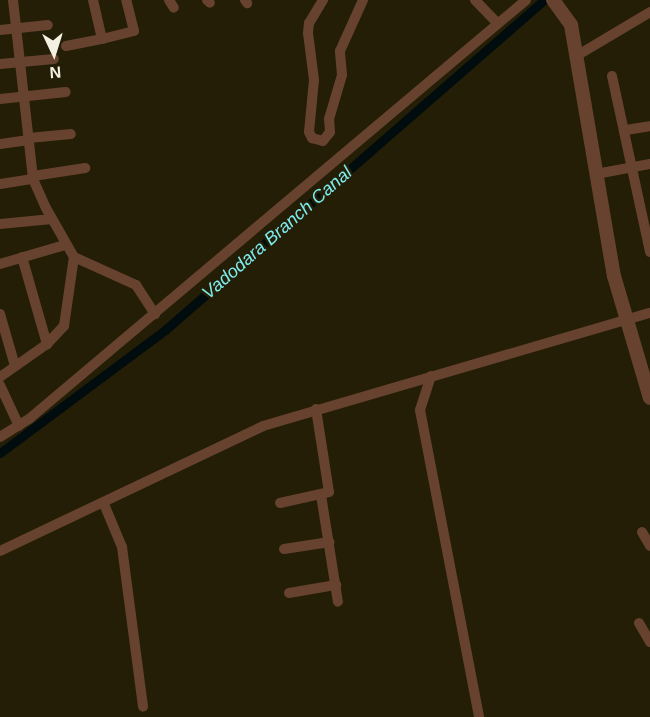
<!DOCTYPE html>
<style>
body{margin:0}
#map{position:relative;width:650px;height:717px;overflow:hidden;background:#241e07;font-family:Helvetica,sans-serif}
div>[style]{position:absolute}
.canal>*{height:9px;margin:-4.5px;padding:0 4.5px;transform-origin:4.5px;border-radius:4.5px;background:#000c0d}
.minor>*{height:10px;margin:-5px;padding:0 5px;transform-origin:5px;border-radius:5px;background:#67432f}
.tertiary>*{height:14px;margin:-7px;padding:0 7px;transform-origin:7px;border-radius:7px;background:#67432f}
span{translate:-50% -50%;white-space:nowrap;text-align:center;line-height:1.15;-webkit-text-stroke:5px #241e07;paint-order:stroke}
.water-label{font-size:18px;color:#7decee;font-style:italic}
.north{position:absolute;left:24px;top:24px;width:60px;height:60px;-webkit-text-stroke:4px #241e07;paint-order:stroke;rotate:176deg;font-size:16px;font-weight:700;line-height:24px;text-align:center;color:#f4f0e2}
.north::after{content:'';display:block;margin:auto;width:21px;height:27px;background:#f4f0e2;clip-path:polygon(50% 0,100% 100%,50% 72%,0 100%)}
</style>
<div id="map">
<div class="canal">
<i style="left:0;top:453px;width:206px;rotate:-36.7deg"></i>
<i style="left:165px;top:330px;width:503px;rotate:-41.05deg"></i>
</div>
<div class="minor">
<i style="left:13px;top:0;width:180px;rotate:83.6deg"></i>
<i style="left:33px;top:179px;width:32px;rotate:66deg"></i>
<i style="left:46px;top:208px;width:56px;rotate:60.3deg"></i>
<i style="left:74px;top:257px;width:68px;rotate:24.3deg"></i>
<i style="left:136px;top:285px;width:35px;rotate:57deg"></i>
<i style="left:169px;top:0;width:9px;rotate:58deg"></i>
<i style="left:207px;top:0;width:4px;rotate:45deg"></i>
<i style="left:245px;top:0;width:4px;rotate:56deg"></i>
<i style="left:323px;top:0;width:27px;rotate:121deg"></i>
<i style="left:309px;top:23px;width:10px;rotate:96deg"></i>
<i style="left:308px;top:33px;width:47px;rotate:82.7deg"></i>
<i style="left:314px;top:80px;width:52px;rotate:95.5deg"></i>
<i style="left:309px;top:132px;width:7px;rotate:63deg"></i>
<i style="left:312px;top:138px;width:11px;rotate:15deg"></i>
<i style="left:323px;top:141px;width:11px;rotate:-52deg"></i>
<i style="left:330px;top:132px;width:13px;rotate:-94deg"></i>
<i style="left:329px;top:119px;width:46px;rotate:-73.5deg"></i>
<i style="left:342px;top:75px;width:24px;rotate:-95deg"></i>
<i style="left:340px;top:51px;width:56px;rotate:-65.7deg"></i>
<i style="left:475px;top:0;width:33px;rotate:46deg"></i>
<i style="left:0;top:30px;width:48px;rotate:-5.9deg"></i>
<i style="left:102px;top:39px;width:33px;rotate:-14deg"></i>
<i style="left:134px;top:31px;width:32px;rotate:-104deg"></i>
<i style="left:66px;top:46px;width:37px;rotate:-11deg"></i>
<i style="left:102px;top:39px;width:40px;rotate:-103deg"></i>
<i style="left:578px;top:55px;width:84px;rotate:-30.8deg"></i>
<i style="left:0;top:64px;width:54px;rotate:-5.3deg"></i>
<i style="left:612px;top:76px;width:180px;rotate:77.8deg"></i>
<i style="left:0;top:99px;width:66px;rotate:-6.1deg"></i>
<i style="left:626px;top:130px;width:24px;rotate:-9deg"></i>
<i style="left:29px;top:138px;width:42px;rotate:-5.4deg"></i>
<i style="left:0;top:144px;width:29px;rotate:-8deg"></i>
<i style="left:596px;top:174px;width:55px;rotate:-10.5deg"></i>
<i style="left:33px;top:176px;width:53px;rotate:-8.7deg"></i>
<i style="left:0;top:184px;width:33px;rotate:-9deg"></i>
<i style="left:0;top:224px;width:52px;rotate:-5.5deg"></i>
<i style="left:22px;top:257px;width:91px;rotate:74deg"></i>
<i style="left:0;top:264px;width:68px;rotate:-16.3deg"></i>
<i style="left:0;top:314px;width:54px;rotate:73.9deg"></i>
<i style="left:431px;top:376px;width:36px;rotate:108deg"></i>
<i style="left:420px;top:410px;width:313px;rotate:79.1deg"></i>
<i style="left:0;top:377px;width:57px;rotate:-35.1deg"></i>
<i style="left:47px;top:344px;width:25px;rotate:-47deg"></i>
<i style="left:64px;top:326px;width:70px;rotate:-81.8deg"></i>
<i style="left:0;top:385px;width:45px;rotate:65.1deg"></i>
<i style="left:0;top:437px;width:34px;rotate:-32deg"></i>
<i style="left:29px;top:419px;width:650px;rotate:-40.13deg"></i>
<i style="left:321px;top:495px;width:108px;rotate:81deg"></i>
<i style="left:280px;top:503px;width:50px;rotate:-12.7deg"></i>
<i style="left:329px;top:492px;width:84px;rotate:-98.9deg"></i>
<i style="left:104px;top:504px;width:47px;rotate:67.3deg"></i>
<i style="left:122px;top:547px;width:161px;rotate:82.5deg"></i>
<i style="left:642px;top:532px;width:16px;rotate:60deg"></i>
<i style="left:284px;top:549px;width:46px;rotate:-8.8deg"></i>
<i style="left:0;top:551px;width:291px;rotate:-25.4deg"></i>
<i style="left:263px;top:426px;width:403px;rotate:-16.3deg"></i>
<i style="left:289px;top:593px;width:48px;rotate:-9.7deg"></i>
<i style="left:639px;top:623px;width:22px;rotate:60deg"></i>
</div>
<div class="tertiary">
<i style="left:553px;top:0;width:31px;rotate:54deg"></i>
<i style="left:571px;top:25px;width:255px;rotate:80.3deg"></i>
<i style="left:614px;top:276px;width:127px;rotate:73.6deg"></i>
</div>
<div class="water-label">
<span style="left:277px;top:233px;rotate:-41deg">Vadodara Branch Canal</span>
</div>
<div class="north">N</div>
</div>
